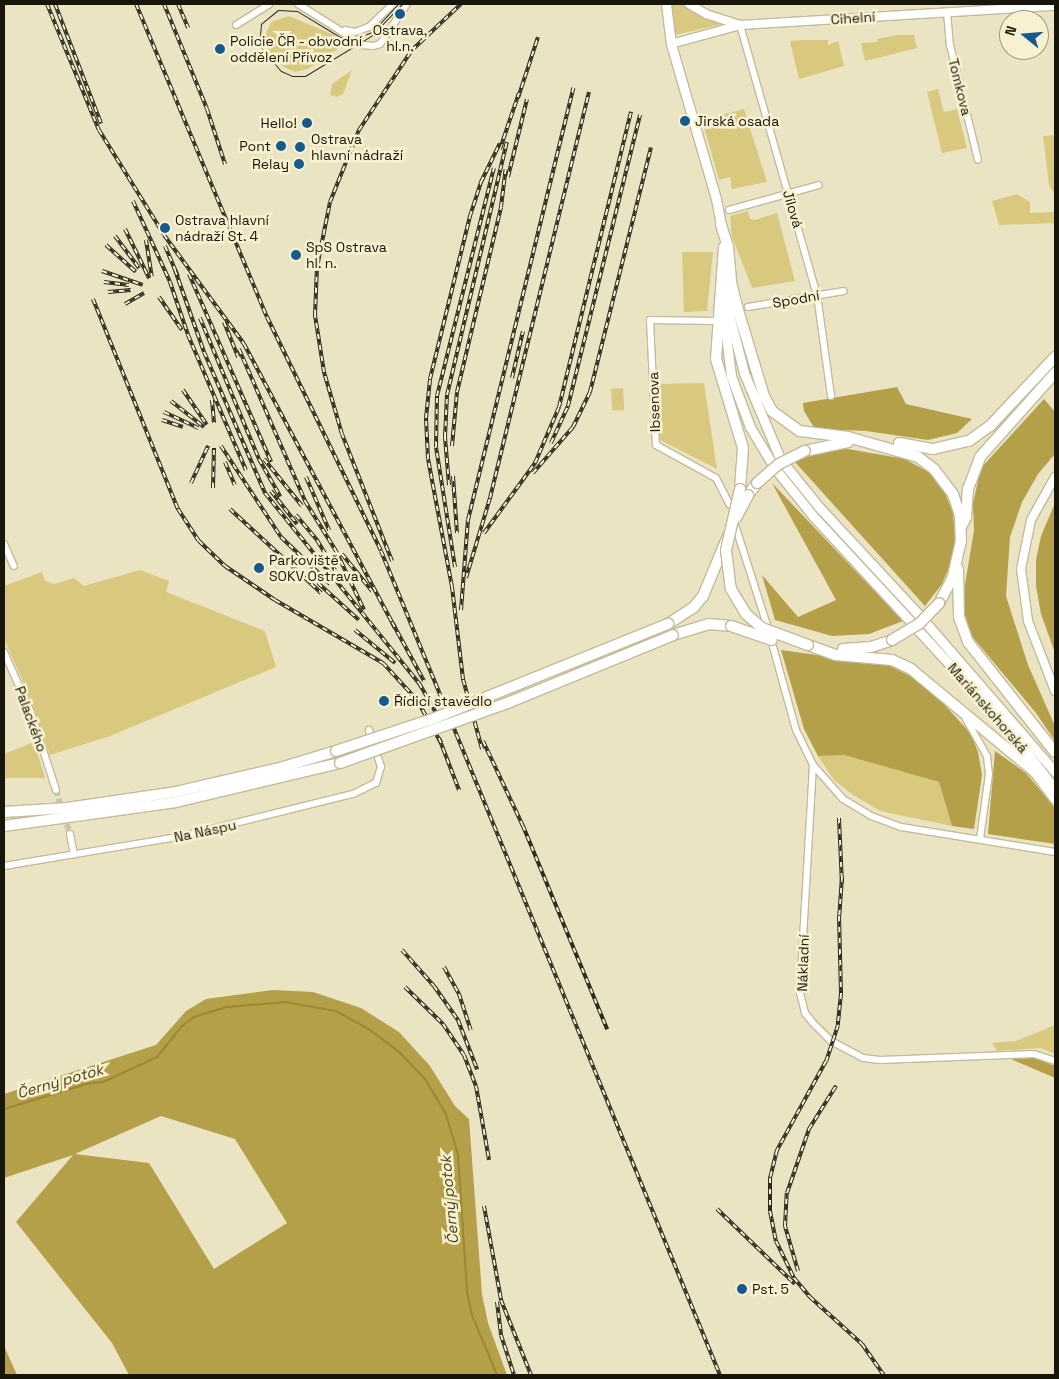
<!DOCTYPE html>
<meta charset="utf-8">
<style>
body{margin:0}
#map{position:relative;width:1059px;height:1379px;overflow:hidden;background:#ebe4c3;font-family:"Space Grotesk",sans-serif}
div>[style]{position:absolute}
.green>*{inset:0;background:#d9c97e;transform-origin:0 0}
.forest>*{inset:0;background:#b3a048}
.stream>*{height:2px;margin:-1px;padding:0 1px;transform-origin:1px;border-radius:1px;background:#9c892e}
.minor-tunnel>*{height:6px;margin-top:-3px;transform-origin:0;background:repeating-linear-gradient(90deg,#cbc5a7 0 6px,transparent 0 9px)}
.roads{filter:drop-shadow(1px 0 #c2bb9b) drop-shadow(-1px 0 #c2bb9b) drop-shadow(0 1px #c2bb9b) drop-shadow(0 -1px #c2bb9b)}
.minor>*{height:6px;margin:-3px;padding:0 3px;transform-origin:3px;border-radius:3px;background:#fff}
.tertiary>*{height:8px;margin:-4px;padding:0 4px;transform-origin:4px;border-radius:4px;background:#fff}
.secondary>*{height:9px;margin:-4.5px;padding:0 4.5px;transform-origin:4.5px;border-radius:4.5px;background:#fff}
.trunk>*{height:10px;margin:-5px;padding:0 5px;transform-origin:5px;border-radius:5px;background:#fff}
.tram>*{height:1px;margin:-0.5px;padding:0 0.5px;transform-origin:0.5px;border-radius:0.5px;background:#2d2b1d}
.rail>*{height:4px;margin-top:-2px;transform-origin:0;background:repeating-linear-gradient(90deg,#f8f1d0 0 5.5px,#2d2b1d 0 11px);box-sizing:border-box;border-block:1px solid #2d2b1d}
.bridges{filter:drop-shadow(1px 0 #c2bb9b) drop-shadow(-1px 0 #c2bb9b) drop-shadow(0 1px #c2bb9b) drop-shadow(0 -1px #c2bb9b)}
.trunk-bridge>*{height:10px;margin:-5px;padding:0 5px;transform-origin:5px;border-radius:5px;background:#fff}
.dots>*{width:14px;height:14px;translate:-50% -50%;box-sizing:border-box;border:2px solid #f8f1d0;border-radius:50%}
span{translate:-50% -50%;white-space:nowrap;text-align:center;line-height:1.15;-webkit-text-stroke:5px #f8f1d0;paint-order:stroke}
.street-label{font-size:14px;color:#18160a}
.poi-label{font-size:14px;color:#18160a}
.left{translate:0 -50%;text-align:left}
.right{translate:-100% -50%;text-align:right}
.water-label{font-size:15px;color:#48401a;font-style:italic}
.frame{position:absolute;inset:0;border:5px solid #18160a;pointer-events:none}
.north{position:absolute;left:999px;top:10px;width:50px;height:50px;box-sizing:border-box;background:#f8f1d0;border:1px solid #9e9981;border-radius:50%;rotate:287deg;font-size:14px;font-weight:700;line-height:20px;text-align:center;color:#18160a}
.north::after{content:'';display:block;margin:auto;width:18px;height:22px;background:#15598e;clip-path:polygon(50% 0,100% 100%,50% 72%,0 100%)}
</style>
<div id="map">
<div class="green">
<i style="clip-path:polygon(671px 4px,684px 4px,702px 16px,723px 24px,675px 35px)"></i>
<i style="clip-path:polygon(289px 16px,334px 35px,339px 42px,338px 49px,308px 69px,295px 72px,284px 67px,268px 50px,265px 36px,271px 22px)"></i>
<i style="clip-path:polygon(897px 35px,914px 35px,917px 48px,865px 61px,861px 43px,877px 42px,877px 39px)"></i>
<i style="clip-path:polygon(802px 40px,828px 40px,828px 45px,838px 41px,844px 66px,799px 79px,790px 41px)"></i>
<i style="clip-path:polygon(352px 70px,343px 94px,337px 97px,330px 95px,332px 84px)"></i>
<i style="clip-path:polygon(938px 89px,944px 112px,957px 109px,967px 148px,942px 153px,927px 92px)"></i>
<i style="clip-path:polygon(744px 109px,767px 182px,732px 189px,730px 177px,719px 180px,702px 120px)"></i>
<i style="clip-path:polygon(1055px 135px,1055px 194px,1049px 186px,1043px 136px)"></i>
<i style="clip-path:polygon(1017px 194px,1030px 202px,1030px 213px,1055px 212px,1055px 223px,999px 225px,992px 201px)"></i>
<i style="clip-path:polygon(748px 211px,750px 219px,755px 220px,777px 213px,795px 281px,752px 288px,732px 237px,730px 216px)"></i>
<i style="clip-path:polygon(682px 252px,713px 252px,707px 311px,684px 312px)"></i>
<i style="clip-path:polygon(704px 383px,717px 469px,660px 440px,658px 384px)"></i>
<i style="left:623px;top:388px;width:22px;height:12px;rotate:87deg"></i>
<i style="clip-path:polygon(140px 570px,169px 581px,166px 592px,265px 631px,276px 667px,110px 736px,50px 755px,22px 679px,4px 639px,4px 586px,42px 572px,45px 581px,54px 584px,74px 578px,84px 586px)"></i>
<i style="clip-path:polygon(34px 742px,45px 778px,4px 778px,4px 754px)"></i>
<i style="clip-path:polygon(844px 755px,939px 782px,952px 826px,880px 811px,853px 795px,834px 780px,818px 756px)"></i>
<i style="clip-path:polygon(1055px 1025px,1055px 1054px,1041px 1048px,997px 1051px,992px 1043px,1016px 1041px)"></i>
</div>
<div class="forest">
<i style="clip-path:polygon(897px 387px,906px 404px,972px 419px,957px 433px,928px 440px,866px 431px,815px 429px,804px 411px,803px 403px)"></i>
<i style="clip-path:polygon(1044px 399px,1055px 412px,1055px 454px,1038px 474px,1022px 502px,1010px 537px,1006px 596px,1028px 665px,1055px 726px,1055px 741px,1036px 713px,970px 634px,962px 603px,974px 530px,973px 503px,981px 468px)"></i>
<i style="clip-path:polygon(848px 449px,905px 459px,930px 473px,945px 493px,953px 513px,955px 537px,951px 563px,942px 584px,925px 606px,795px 462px,816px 452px)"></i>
<i style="clip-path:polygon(772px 483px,903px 621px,869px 634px,832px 636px,775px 620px,762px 575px,798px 617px,836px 600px)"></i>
<i style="clip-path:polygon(1055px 503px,1055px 653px,1041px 614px,1036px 586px,1036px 560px,1041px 536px)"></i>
<i style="clip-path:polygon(781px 650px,888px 665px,914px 678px,943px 703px,971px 734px,978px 752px,982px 775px,974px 829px,952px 826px,939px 782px,844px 755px,818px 756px,804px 729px)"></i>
<i style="clip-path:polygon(995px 751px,1026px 773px,1055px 808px,1055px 844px,988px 834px)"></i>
<i style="clip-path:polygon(evenodd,273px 990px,313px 992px,361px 1008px,399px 1032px,430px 1066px,455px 1106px,469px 1119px,482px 1294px,488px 1323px,507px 1375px,129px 1375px,112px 1343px,16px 1222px,73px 1155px,4px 1178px,4px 1094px,156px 1045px,186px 1011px,206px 999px,273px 990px,161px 1116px,235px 1139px,287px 1223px,214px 1269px,149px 1163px,75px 1154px,161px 1116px)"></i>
<i style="clip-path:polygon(1034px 1058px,1055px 1066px,1055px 1078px,1011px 1059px)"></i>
<i style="clip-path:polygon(4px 1346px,17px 1375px,4px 1375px)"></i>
</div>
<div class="stream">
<i style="left:4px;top:1109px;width:90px;rotate:-16.8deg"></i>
<i style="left:90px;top:1083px;width:13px;rotate:-4deg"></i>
<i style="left:103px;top:1082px;width:60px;rotate:-24.8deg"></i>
<i style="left:157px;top:1057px;width:40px;rotate:-51deg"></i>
<i style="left:182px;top:1026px;width:15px;rotate:-37deg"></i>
<i style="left:194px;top:1017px;width:34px;rotate:-17deg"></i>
<i style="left:227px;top:1007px;width:58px;rotate:-4.9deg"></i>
<i style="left:285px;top:1002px;width:52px;rotate:10deg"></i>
<i style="left:336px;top:1011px;width:39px;rotate:29deg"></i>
<i style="left:370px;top:1030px;width:38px;rotate:37deg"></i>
<i style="left:400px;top:1053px;width:36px;rotate:46deg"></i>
<i style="left:425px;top:1079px;width:41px;rotate:59deg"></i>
<i style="left:446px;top:1114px;width:43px;rotate:73.7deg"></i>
<i style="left:458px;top:1155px;width:137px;rotate:86.2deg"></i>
<i style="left:467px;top:1292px;width:24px;rotate:78deg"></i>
<i style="left:472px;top:1315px;width:65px;rotate:67.4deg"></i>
</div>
<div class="minor-tunnel">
<i style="left:56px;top:790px;width:46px;rotate:72.3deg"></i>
</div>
<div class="roads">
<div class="minor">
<i style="left:298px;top:4px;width:77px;rotate:32.2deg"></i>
<i style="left:363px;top:45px;width:10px;rotate:6deg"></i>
<i style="left:373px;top:46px;width:7px;rotate:-16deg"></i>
<i style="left:380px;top:44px;width:48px;rotate:-56deg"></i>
<i style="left:947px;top:12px;width:33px;rotate:85deg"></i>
<i style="left:950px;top:45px;width:118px;rotate:76.3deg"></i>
<i style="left:236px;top:25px;width:39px;rotate:-32deg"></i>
<i style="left:740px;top:25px;width:281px;rotate:74.1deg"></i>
<i style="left:817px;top:295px;width:102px;rotate:82.1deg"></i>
<i style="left:345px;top:30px;width:10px;rotate:11deg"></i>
<i style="left:355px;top:32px;width:15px;rotate:-20deg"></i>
<i style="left:369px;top:27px;width:33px;rotate:-44deg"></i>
<i style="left:729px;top:210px;width:93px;rotate:-15.5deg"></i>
<i style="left:748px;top:307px;width:97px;rotate:-9.5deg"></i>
<i style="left:716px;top:321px;width:66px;rotate:-179.1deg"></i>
<i style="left:650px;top:320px;width:125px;rotate:87.3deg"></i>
<i style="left:656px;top:445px;width:68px;rotate:28.8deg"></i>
<i style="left:716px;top:478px;width:30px;rotate:63deg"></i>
<i style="left:736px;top:528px;width:102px;rotate:72.3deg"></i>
<i style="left:4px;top:544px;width:24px;rotate:66deg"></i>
<i style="left:772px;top:643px;width:90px;rotate:74.6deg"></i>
<i style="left:796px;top:730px;width:39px;rotate:64deg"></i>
<i style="left:813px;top:765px;width:45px;rotate:48.6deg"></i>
<i style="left:843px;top:799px;width:33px;rotate:31deg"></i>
<i style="left:871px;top:816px;width:32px;rotate:20deg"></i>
<i style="left:901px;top:827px;width:156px;rotate:9.2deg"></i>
<i style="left:4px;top:652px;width:67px;rotate:66.1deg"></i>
<i style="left:31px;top:713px;width:81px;rotate:72deg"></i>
<i style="left:966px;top:719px;width:43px;rotate:60.4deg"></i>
<i style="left:987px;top:756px;width:18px;rotate:84deg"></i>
<i style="left:989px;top:774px;width:66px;rotate:97.9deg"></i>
<i style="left:369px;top:730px;width:4px;rotate:76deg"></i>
<i style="left:813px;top:765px;width:228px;rotate:93.3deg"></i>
<i style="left:800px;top:993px;width:21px;rotate:76deg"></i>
<i style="left:805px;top:1013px;width:13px;rotate:51deg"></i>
<i style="left:813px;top:1023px;width:25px;rotate:45deg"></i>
<i style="left:831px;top:1041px;width:36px;rotate:28deg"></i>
<i style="left:863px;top:1058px;width:17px;rotate:7deg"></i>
<i style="left:880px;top:1060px;width:154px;rotate:-2.2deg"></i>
<i style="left:1034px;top:1054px;width:22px;rotate:18deg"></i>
<i style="left:70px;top:834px;width:21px;rotate:79deg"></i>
<i style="left:4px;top:866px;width:181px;rotate:-9.5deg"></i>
<i style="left:183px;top:836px;width:175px;rotate:-13.9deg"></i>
<i style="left:353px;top:794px;width:25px;rotate:-26deg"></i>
<i style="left:376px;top:783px;width:17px;rotate:-73deg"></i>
<i style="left:381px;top:767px;width:9px;rotate:-108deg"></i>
</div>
<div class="tertiary">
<i style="left:689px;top:4px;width:20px;rotate:30deg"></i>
<i style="left:706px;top:14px;width:36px;rotate:18deg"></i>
<i style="left:671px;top:44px;width:72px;rotate:-15.4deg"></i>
<i style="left:740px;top:25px;width:316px;rotate:-3.5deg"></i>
<i style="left:1055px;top:477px;width:49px;rotate:119.2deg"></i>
<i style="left:1031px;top:520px;width:50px;rotate:101.5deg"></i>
<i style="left:1021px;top:569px;width:52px;rotate:82.3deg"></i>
<i style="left:1028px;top:621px;width:75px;rotate:68.9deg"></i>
</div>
<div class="secondary">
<i style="left:666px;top:4px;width:40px;rotate:82.9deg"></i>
<i style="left:671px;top:44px;width:161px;rotate:73.8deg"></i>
<i style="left:716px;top:199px;width:33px;rotate:79deg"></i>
<i style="left:725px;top:274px;width:44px;rotate:83.5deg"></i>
<i style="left:730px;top:318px;width:57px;rotate:75.7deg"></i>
<i style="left:744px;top:373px;width:90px;rotate:67.1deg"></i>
<i style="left:723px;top:310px;width:66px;rotate:83.1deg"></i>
<i style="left:731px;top:376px;width:54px;rotate:69.6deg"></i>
<i style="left:750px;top:427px;width:41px;rotate:59deg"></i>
<i style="left:785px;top:465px;width:54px;rotate:51deg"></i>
<i style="left:819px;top:507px;width:149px;rotate:47.2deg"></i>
<i style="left:777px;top:471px;width:58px;rotate:51.3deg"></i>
<i style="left:813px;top:516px;width:146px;rotate:47.2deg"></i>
<i style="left:926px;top:623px;width:197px;rotate:49.1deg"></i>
<i style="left:918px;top:630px;width:132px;rotate:47.5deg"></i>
<i style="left:1007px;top:727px;width:78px;rotate:52.3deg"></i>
</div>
<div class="trunk">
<i style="left:721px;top:225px;width:22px;rotate:72deg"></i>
<i style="left:728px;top:246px;width:36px;rotate:85deg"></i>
<i style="left:731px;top:282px;width:29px;rotate:76deg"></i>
<i style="left:738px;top:310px;width:90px;rotate:73.2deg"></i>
<i style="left:764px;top:396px;width:17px;rotate:62deg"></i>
<i style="left:772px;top:411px;width:34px;rotate:36deg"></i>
<i style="left:800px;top:431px;width:48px;rotate:7.1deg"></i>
<i style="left:848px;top:437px;width:73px;rotate:15.9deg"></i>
<i style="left:918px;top:457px;width:20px;rotate:37deg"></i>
<i style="left:934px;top:469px;width:31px;rotate:53deg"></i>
<i style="left:953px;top:494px;width:22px;rotate:72deg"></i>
<i style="left:960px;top:515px;width:26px;rotate:88deg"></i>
<i style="left:961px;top:541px;width:37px;rotate:103deg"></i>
<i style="left:953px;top:577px;width:30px;rotate:118deg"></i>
<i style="left:724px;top:247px;width:112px;rotate:94.1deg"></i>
<i style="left:716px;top:359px;width:93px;rotate:73.1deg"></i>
<i style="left:743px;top:448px;width:41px;rotate:94.2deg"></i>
<i style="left:899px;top:443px;width:35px;rotate:10deg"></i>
<i style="left:933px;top:449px;width:37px;rotate:-13deg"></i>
<i style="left:969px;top:441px;width:26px;rotate:-36deg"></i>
<i style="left:990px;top:426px;width:95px;rotate:-46.7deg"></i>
<i style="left:805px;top:451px;width:44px;rotate:-11.8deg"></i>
<i style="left:748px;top:495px;width:15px;rotate:-53deg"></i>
<i style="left:962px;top:525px;width:9px;rotate:-63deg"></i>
<i style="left:966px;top:517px;width:28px;rotate:-86deg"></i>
<i style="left:968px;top:489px;width:34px;rotate:-69deg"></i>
<i style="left:980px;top:457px;width:113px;rotate:-48.2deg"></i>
<i style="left:958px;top:569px;width:48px;rotate:88.8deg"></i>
<i style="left:959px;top:617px;width:27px;rotate:70deg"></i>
<i style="left:968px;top:642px;width:140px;rotate:51.7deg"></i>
<i style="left:668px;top:624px;width:30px;rotate:-33deg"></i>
<i style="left:693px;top:608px;width:16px;rotate:-50deg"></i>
<i style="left:703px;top:596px;width:65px;rotate:-67.4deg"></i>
<i style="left:673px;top:635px;width:38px;rotate:-17deg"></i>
<i style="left:709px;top:624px;width:22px;rotate:5deg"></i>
<i style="left:808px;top:645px;width:30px;rotate:20deg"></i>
<i style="left:836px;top:655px;width:56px;rotate:5.1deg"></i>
<i style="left:892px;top:660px;width:21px;rotate:25deg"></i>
<i style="left:911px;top:669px;width:161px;rotate:39.7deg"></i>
<i style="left:1035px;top:772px;width:34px;rotate:53deg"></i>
<i style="left:843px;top:649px;width:28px;rotate:-4deg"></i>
<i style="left:871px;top:647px;width:22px;rotate:-18deg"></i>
<i style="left:4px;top:812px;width:63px;rotate:-3.6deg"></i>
<i style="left:67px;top:808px;width:109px;rotate:-8.4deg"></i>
<i style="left:175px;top:792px;width:111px;rotate:-13deg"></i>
<i style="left:283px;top:767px;width:55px;rotate:-16.8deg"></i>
<i style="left:4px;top:826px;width:174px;rotate:-7.9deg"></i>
<i style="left:176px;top:802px;width:169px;rotate:-13.4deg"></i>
</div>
</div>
<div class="tram">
<i style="left:398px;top:4px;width:38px;rotate:133deg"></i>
<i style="left:372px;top:32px;width:19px;rotate:159deg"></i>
<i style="left:354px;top:39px;width:14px;rotate:-172deg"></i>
<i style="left:340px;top:37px;width:50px;rotate:-148.8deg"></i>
<i style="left:297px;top:11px;width:19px;rotate:-177deg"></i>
<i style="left:278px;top:10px;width:22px;rotate:141deg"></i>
<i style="left:261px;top:24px;width:21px;rotate:95deg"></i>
<i style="left:259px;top:45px;width:34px;rotate:50deg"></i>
<i style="left:281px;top:71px;width:12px;rotate:24deg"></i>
<i style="left:292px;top:76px;width:13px"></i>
<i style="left:305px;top:76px;width:77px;rotate:-31.2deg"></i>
<i style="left:371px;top:36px;width:45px;rotate:-45.9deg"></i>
</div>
<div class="rail">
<i style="left:47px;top:4px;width:136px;rotate:67.6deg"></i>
<i style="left:99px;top:130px;width:123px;rotate:58.2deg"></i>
<i style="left:164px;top:235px;width:135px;rotate:53.7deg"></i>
<i style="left:244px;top:344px;width:322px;rotate:62deg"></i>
<i style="left:55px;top:4px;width:128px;rotate:68.9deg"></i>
<i style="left:136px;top:4px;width:339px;rotate:67.3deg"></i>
<i style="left:267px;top:317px;width:260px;rotate:64deg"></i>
<i style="left:381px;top:551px;width:891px;rotate:67.64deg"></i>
<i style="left:164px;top:4px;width:113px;rotate:67.7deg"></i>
<i style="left:207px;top:109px;width:58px;rotate:71.9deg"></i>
<i style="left:178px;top:4px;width:26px;rotate:67deg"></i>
<i style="left:518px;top:98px;width:64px;rotate:-71.8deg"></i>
<i style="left:500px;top:149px;width:59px;rotate:-71.3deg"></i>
<i style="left:508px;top:177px;width:80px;rotate:-76.3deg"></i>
<i style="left:133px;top:201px;width:89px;rotate:65.4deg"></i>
<i style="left:170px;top:282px;width:56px;rotate:71.2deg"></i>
<i style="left:188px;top:335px;width:147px;rotate:66.8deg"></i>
<i style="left:125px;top:229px;width:55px;rotate:63.9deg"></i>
<i style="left:115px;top:236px;width:40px;rotate:53deg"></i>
<i style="left:146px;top:240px;width:37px;rotate:81deg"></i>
<i style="left:106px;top:245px;width:40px;rotate:42deg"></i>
<i style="left:165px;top:246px;width:33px;rotate:67deg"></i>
<i style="left:175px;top:270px;width:87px;rotate:70.5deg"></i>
<i style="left:204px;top:352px;width:154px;rotate:66.6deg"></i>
<i style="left:265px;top:493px;width:245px;rotate:51deg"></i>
<i style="left:419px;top:683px;width:40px;rotate:60.3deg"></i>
<i style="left:102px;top:271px;width:43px;rotate:18.9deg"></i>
<i style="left:189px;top:274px;width:205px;rotate:66.4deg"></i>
<i style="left:104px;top:282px;width:25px;rotate:7deg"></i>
<i style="left:108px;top:292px;width:23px;rotate:-5deg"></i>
<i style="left:159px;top:297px;width:40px;rotate:55.1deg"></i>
<i style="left:93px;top:299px;width:227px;rotate:68deg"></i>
<i style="left:178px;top:509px;width:38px;rotate:57deg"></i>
<i style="left:199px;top:541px;width:36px;rotate:44deg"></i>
<i style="left:225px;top:566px;width:60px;rotate:34.2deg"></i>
<i style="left:275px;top:600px;width:125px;rotate:30.3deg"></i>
<i style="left:383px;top:663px;width:50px;rotate:47.4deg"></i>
<i style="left:417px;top:700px;width:49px;rotate:60.8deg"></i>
<i style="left:125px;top:304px;width:22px;rotate:-30deg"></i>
<i style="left:200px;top:318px;width:153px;rotate:67.3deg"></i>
<i style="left:259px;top:459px;width:43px;rotate:60.4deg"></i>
<i style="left:224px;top:322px;width:38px;rotate:68deg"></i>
<i style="left:239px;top:349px;width:166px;rotate:66.5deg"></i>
<i style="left:305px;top:501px;width:59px;rotate:58.2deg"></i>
<i style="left:336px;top:551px;width:65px;rotate:64.6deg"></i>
<i style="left:512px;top:378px;width:48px;rotate:-76.8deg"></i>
<i style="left:183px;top:390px;width:42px;rotate:55.6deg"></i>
<i style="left:212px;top:400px;width:23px;rotate:85deg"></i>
<i style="left:171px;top:401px;width:42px;rotate:38.2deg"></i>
<i style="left:164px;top:412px;width:38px;rotate:25deg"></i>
<i style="left:162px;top:420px;width:22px;rotate:18deg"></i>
<i style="left:551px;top:443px;width:41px;rotate:-65.3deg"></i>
<i style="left:568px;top:406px;width:300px;rotate:-76.1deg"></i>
<i style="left:221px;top:446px;width:109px;rotate:56.6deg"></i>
<i style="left:281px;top:537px;width:68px;rotate:43.8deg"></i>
<i style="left:452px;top:446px;width:54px;rotate:-84.7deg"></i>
<i style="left:457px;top:392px;width:190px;rotate:-76.6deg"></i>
<i style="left:501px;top:207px;width:38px;rotate:-83deg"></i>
<i style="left:264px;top:459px;width:60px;rotate:51deg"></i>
<i style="left:225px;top:462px;width:25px;rotate:67deg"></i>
<i style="left:533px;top:473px;width:61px;rotate:-49deg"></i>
<i style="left:573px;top:427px;width:39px;rotate:-64deg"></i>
<i style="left:590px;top:392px;width:252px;rotate:-76deg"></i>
<i style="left:453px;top:476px;width:57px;rotate:86deg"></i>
<i style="left:306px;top:477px;width:58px;rotate:66.5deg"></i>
<i style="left:191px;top:483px;width:41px;rotate:-65.3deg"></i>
<i style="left:449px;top:485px;width:48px;rotate:-94.8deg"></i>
<i style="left:445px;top:437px;width:42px;rotate:-87.3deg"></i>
<i style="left:447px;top:395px;width:260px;rotate:-76.7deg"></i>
<i style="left:213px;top:488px;width:40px;rotate:-88.6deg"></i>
<i style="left:271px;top:491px;width:42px;rotate:51.8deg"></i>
<i style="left:230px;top:509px;width:124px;rotate:42.7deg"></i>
<i style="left:296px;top:515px;width:33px;rotate:50deg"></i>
<i style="left:317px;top:540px;width:35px;rotate:59deg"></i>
<i style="left:484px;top:533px;width:87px;rotate:-53.9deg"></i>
<i style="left:535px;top:463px;width:61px;rotate:-66.8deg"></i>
<i style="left:559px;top:407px;width:304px;rotate:-76.3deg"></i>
<i style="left:342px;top:554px;width:48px;rotate:51deg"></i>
<i style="left:392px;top:561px;width:136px;rotate:-111.5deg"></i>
<i style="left:342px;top:434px;width:65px;rotate:-106.2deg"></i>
<i style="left:324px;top:372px;width:58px;rotate:-99deg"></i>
<i style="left:315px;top:315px;width:48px;rotate:-87.6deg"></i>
<i style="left:317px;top:267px;width:66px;rotate:-78.7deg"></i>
<i style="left:330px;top:202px;width:78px;rotate:-68.1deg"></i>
<i style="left:359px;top:130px;width:96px;rotate:-56.5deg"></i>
<i style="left:412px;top:50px;width:67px;rotate:-43.2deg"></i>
<i style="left:455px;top:567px;width:121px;rotate:-99deg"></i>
<i style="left:436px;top:447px;width:51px;rotate:-88.9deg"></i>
<i style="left:437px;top:396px;width:235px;rotate:-76deg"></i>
<i style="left:466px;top:578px;width:84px;rotate:-73.3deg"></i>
<i style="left:490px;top:498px;width:418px;rotate:-76.3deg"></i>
<i style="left:318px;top:583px;width:55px;rotate:42.1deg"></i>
<i style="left:461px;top:610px;width:90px;rotate:-85.6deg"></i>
<i style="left:468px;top:520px;width:445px;rotate:-76.3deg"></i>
<i style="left:392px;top:622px;width:67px;rotate:61.5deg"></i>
<i style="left:355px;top:630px;width:52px;rotate:39.5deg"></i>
<i style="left:439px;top:738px;width:56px;rotate:69deg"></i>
<i style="left:483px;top:741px;width:94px;rotate:64.8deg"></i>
<i style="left:523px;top:826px;width:220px;rotate:67.5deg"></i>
<i style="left:482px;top:749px;width:73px;rotate:-105.2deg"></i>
<i style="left:463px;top:679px;width:93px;rotate:-96.8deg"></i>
<i style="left:452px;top:587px;width:130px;rotate:-100.6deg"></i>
<i style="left:428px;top:459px;width:41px;rotate:-92.8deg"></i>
<i style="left:426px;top:418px;width:39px;rotate:-84deg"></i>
<i style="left:430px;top:379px;width:168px;rotate:-76.2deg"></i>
<i style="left:470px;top:216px;width:36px;rotate:-72deg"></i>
<i style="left:481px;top:182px;width:43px;rotate:-64deg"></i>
<i style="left:839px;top:818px;width:65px;rotate:87.4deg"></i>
<i style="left:842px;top:877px;width:39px;rotate:94deg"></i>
<i style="left:839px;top:916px;width:78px;rotate:88.5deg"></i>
<i style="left:841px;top:994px;width:31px;rotate:96deg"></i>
<i style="left:838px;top:1025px;width:38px;rotate:108deg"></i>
<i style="left:826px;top:1061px;width:102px;rotate:118.8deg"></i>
<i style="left:777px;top:1150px;width:29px;rotate:104deg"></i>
<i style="left:770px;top:1178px;width:33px;rotate:90deg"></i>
<i style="left:770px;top:1211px;width:31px;rotate:79deg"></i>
<i style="left:776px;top:1241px;width:41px;rotate:64.1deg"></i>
<i style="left:794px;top:1278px;width:25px;rotate:50deg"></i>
<i style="left:810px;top:1297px;width:70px;rotate:42.1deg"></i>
<i style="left:862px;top:1344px;width:38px;rotate:55deg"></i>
<i style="left:402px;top:950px;width:48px;rotate:48.4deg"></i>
<i style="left:434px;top:986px;width:42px;rotate:54.8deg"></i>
<i style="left:458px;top:1020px;width:53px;rotate:68.8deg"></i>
<i style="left:444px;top:967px;width:31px;rotate:61deg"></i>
<i style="left:459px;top:994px;width:38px;rotate:72deg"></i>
<i style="left:405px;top:987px;width:53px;rotate:44.2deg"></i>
<i style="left:443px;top:1024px;width:37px;rotate:56deg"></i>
<i style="left:464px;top:1055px;width:33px;rotate:69deg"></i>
<i style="left:476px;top:1086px;width:75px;rotate:80deg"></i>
<i style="left:484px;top:1206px;width:96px;rotate:79.7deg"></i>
<i style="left:501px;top:1300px;width:81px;rotate:68.2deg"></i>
<i style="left:717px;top:1209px;width:108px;rotate:43.9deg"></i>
<i style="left:798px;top:1271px;width:47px;rotate:-106.1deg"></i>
<i style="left:785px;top:1226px;width:33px;rotate:-87deg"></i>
<i style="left:787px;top:1193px;width:68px;rotate:-71deg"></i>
<i style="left:809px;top:1129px;width:51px;rotate:-57.9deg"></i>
<i style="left:497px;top:1302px;width:33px;rotate:83deg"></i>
<i style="left:501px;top:1335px;width:42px;rotate:72deg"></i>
</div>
<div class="bridges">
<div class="trunk-bridge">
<i style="left:757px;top:483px;width:29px;rotate:-41deg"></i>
<i style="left:779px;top:464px;width:29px;rotate:-27deg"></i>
<i style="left:740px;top:489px;width:63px;rotate:102.9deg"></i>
<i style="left:726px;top:550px;width:39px;rotate:83deg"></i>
<i style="left:731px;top:589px;width:29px;rotate:59deg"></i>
<i style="left:746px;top:614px;width:21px;rotate:41deg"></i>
<i style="left:762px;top:628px;width:49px;rotate:20.3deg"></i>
<i style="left:736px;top:518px;width:26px;rotate:-62deg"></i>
<i style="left:731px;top:626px;width:43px;rotate:18.9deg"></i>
<i style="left:892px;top:640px;width:31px;rotate:-31deg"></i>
<i style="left:919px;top:624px;width:29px;rotate:-46deg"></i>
<i style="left:336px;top:751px;width:99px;rotate:-18.3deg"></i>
<i style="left:430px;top:720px;width:257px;rotate:-22deg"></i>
<i style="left:340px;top:763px;width:181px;rotate:-19.7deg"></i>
<i style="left:510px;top:702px;width:176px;rotate:-22.3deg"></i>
</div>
</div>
<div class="dots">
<i style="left:400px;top:14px;background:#15598e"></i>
<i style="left:220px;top:49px;background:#15598e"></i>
<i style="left:685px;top:121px;background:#15598e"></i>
<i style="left:307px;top:123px;background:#15598e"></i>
<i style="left:281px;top:146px;background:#15598e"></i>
<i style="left:300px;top:147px;background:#15598e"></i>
<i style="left:299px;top:164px;background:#15598e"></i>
<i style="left:165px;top:228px;background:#15598e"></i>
<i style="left:296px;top:255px;background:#15598e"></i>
<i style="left:259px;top:568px;background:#15598e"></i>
<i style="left:384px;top:701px;background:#15598e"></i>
<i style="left:742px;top:1289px;background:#15598e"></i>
</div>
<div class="street-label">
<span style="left:853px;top:18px;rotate:-4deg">Cihelní</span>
<span style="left:960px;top:87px;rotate:76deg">Tomkova</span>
<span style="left:793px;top:209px;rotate:74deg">Jílová</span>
<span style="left:796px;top:299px;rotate:-10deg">Spodní</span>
<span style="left:654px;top:402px;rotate:-92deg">Ibsenova</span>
<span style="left:988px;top:708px;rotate:49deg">Mariánskohorská</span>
<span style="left:31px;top:719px;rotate:70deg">Palackého</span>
<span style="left:205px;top:831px;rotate:-12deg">Na Náspu</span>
<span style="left:803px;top:963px;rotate:-88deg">Nákladní</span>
</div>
<div class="poi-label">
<span style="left:400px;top:38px">Ostrava,<br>hl.n.</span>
<span class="left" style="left:230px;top:49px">Policie ČR - obvodní<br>oddělení Přívoz</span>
<span class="left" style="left:695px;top:121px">Jirská osada</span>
<span class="right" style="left:297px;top:123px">Hello!</span>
<span class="left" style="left:311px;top:147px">Ostrava<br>hlavní nádraží</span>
<span class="right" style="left:271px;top:146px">Pont</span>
<span class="right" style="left:289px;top:164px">Relay</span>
<span class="left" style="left:175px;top:228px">Ostrava hlavní<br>nádraží St. 4</span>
<span class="left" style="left:306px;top:255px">SpS Ostrava<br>hl. n.</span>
<span class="left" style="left:269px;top:568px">Parkoviště<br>SOKV Ostrava</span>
<span class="left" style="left:394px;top:701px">Řídicí stavědlo</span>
<span class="left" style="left:752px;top:1289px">Pst. 5</span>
</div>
<div class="water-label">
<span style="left:60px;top:1081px;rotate:-16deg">Černý potok</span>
<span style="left:449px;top:1200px;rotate:-95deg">Černý potok</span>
</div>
<div class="frame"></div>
<div class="north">N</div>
</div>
